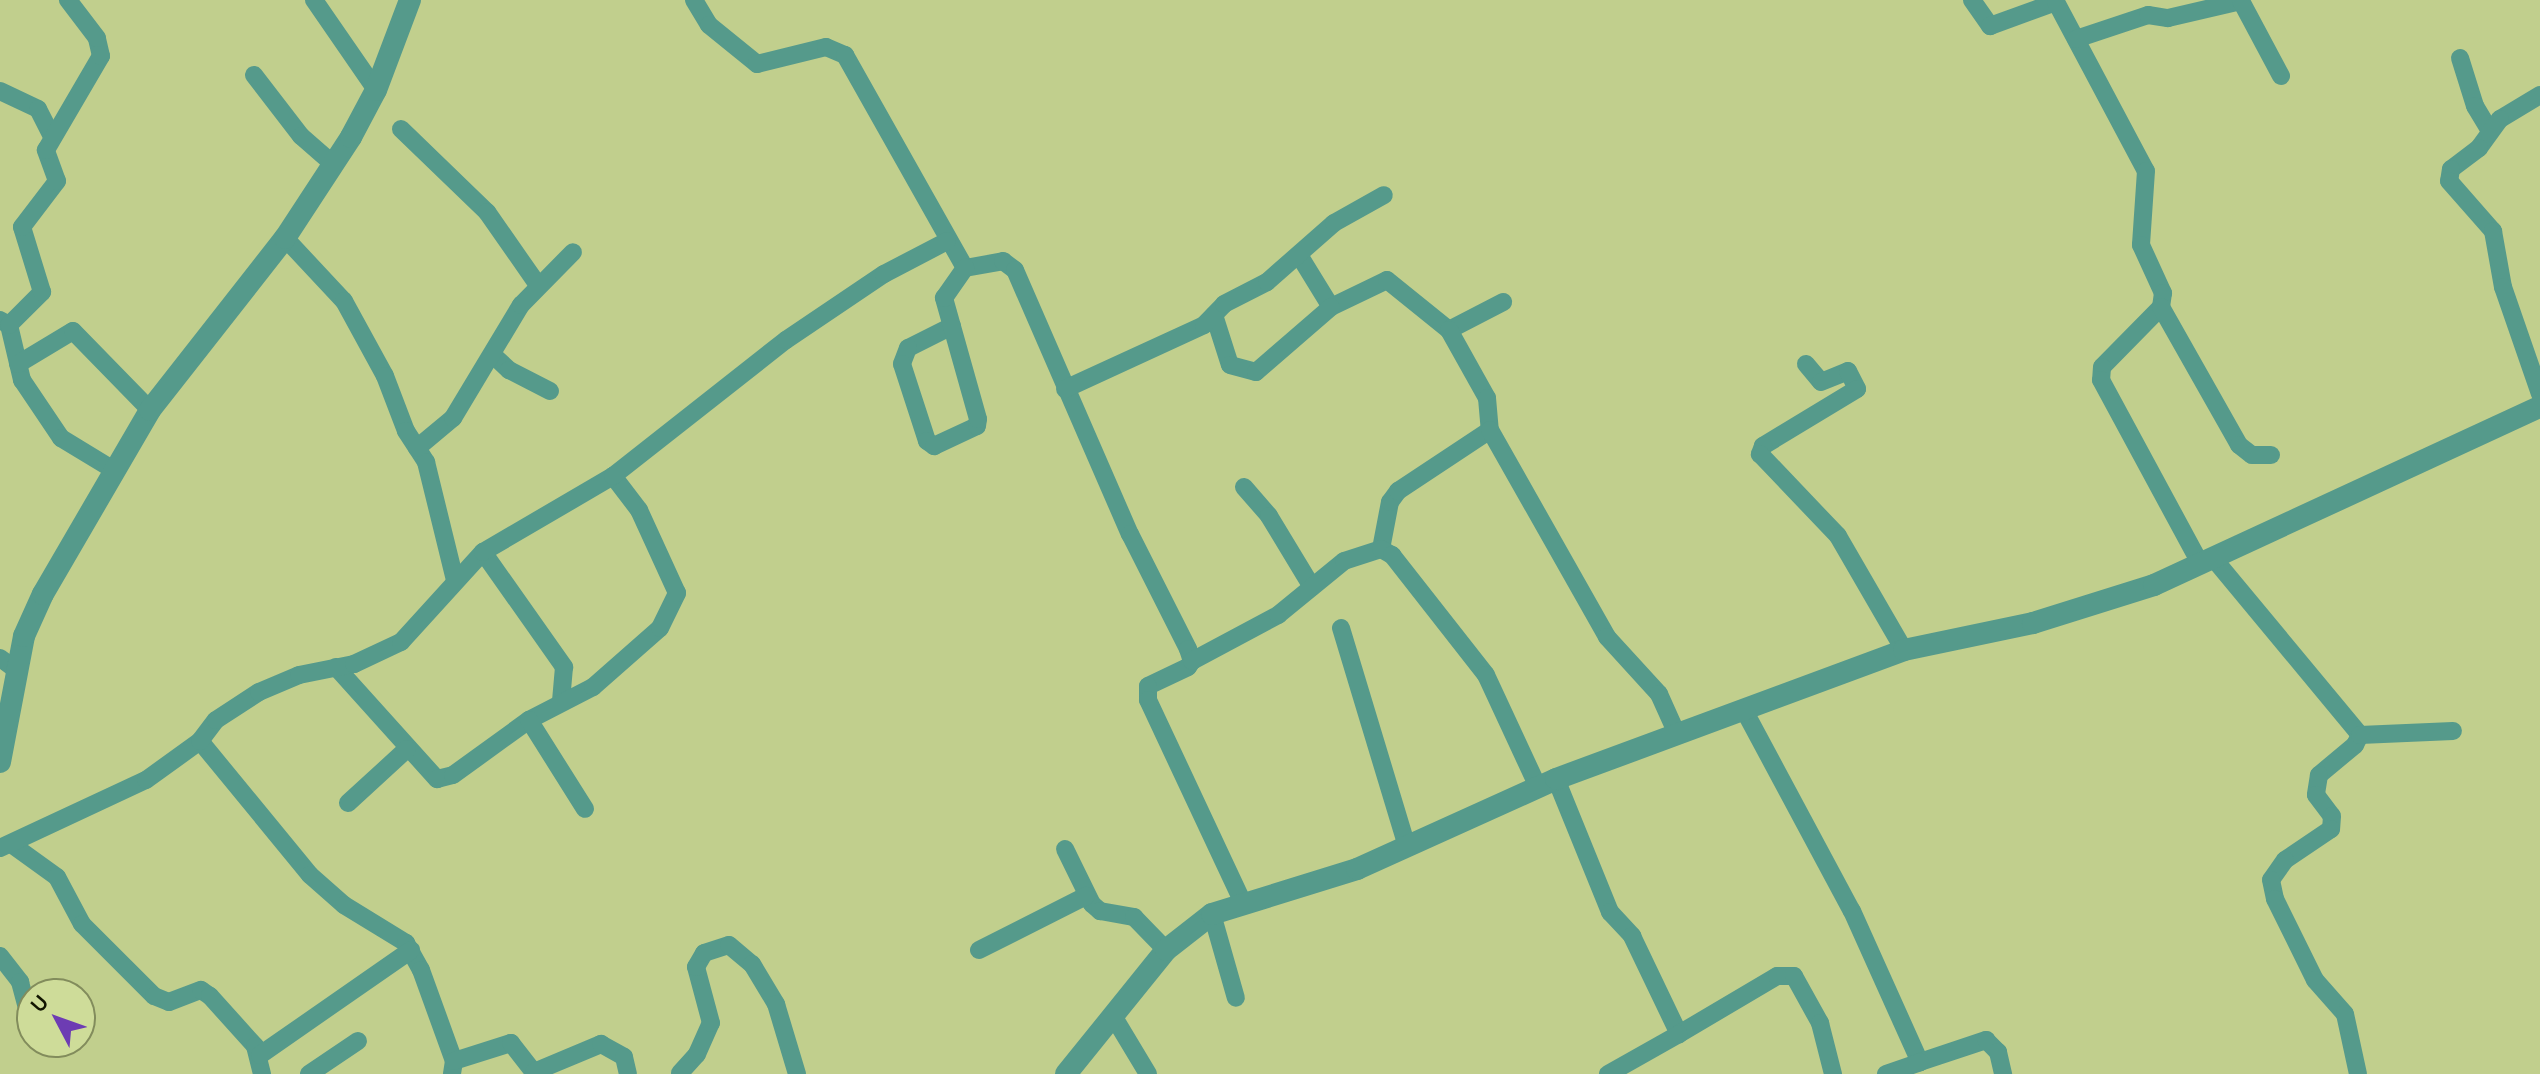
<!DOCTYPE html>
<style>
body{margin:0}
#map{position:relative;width:2540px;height:1074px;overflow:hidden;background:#c1cf8d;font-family:Karla,sans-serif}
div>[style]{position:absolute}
.minor>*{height:18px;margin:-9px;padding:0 9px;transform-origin:9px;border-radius:9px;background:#559a8b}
.tertiary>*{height:22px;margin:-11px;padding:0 11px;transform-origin:11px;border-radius:11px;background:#559a8b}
span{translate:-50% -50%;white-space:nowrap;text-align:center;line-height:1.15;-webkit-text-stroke:8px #cedc99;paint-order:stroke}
.north{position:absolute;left:16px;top:978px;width:80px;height:80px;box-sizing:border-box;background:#cedc99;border:2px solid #828c5c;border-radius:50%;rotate:311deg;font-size:22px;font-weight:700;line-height:32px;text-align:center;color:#111500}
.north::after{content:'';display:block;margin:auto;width:28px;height:36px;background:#6d3cb3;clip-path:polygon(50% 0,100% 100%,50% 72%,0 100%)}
</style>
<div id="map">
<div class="minor">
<i style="left:314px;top:0;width:109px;rotate:55.4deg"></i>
<i style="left:694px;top:0;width:29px;rotate:59deg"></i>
<i style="left:709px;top:25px;width:62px;rotate:39.1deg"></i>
<i style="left:757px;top:64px;width:71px;rotate:-13.8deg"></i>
<i style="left:826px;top:47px;width:21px;rotate:23deg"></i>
<i style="left:845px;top:55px;width:244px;rotate:60.6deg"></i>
<i style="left:965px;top:268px;width:39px;rotate:-10deg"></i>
<i style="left:1003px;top:261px;width:15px;rotate:37deg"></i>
<i style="left:1015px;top:270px;width:288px;rotate:66.5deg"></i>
<i style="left:1130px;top:534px;width:129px;rotate:63.2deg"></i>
<i style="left:1188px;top:649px;width:13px;rotate:72deg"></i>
<i style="left:1192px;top:661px;width:7px;rotate:124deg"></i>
<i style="left:1188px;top:667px;width:44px;rotate:154.6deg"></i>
<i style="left:1148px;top:686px;width:14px;rotate:90deg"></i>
<i style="left:1148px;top:700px;width:222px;rotate:64.9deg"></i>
<i style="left:1972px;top:0;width:32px;rotate:55deg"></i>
<i style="left:1990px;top:26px;width:70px;rotate:-20deg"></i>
<i style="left:2056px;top:2px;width:191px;rotate:62deg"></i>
<i style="left:2146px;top:171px;width:74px;rotate:93.9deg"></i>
<i style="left:2141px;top:245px;width:53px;rotate:65.4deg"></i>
<i style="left:2163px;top:293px;width:14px;rotate:98deg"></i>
<i style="left:2161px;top:307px;width:84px;rotate:134.5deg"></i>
<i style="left:2102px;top:367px;width:13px;rotate:94deg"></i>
<i style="left:2101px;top:380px;width:210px;rotate:61.6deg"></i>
<i style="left:2076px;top:39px;width:76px;rotate:-18.4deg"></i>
<i style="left:2148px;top:15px;width:20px;rotate:9deg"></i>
<i style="left:2168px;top:18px;width:75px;rotate:-13.1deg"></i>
<i style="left:2241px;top:1px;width:85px;rotate:61.9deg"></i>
<i style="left:2460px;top:58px;width:50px;rotate:72.6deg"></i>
<i style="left:2475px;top:106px;width:29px;rotate:59deg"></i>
<i style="left:254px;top:75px;width:77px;rotate:52.4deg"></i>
<i style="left:301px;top:136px;width:43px;rotate:41.2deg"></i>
<i style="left:0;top:91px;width:42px;rotate:25.3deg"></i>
<i style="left:38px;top:109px;width:31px;rotate:63deg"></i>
<i style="left:2540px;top:95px;width:47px;rotate:149deg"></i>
<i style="left:2500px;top:119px;width:36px;rotate:126deg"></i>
<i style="left:2479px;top:148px;width:35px;rotate:143deg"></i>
<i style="left:2451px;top:169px;width:12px;rotate:99deg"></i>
<i style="left:2449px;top:181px;width:67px;rotate:48.7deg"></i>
<i style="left:2493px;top:231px;width:57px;rotate:79.9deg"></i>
<i style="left:2503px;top:287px;width:113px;rotate:70.9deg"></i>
<i style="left:401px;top:129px;width:120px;rotate:44deg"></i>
<i style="left:487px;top:212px;width:89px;rotate:55.1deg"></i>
<i style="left:285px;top:238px;width:86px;rotate:46.9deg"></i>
<i style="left:344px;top:301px;width:85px;rotate:61.3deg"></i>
<i style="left:385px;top:376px;width:59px;rotate:69.1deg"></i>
<i style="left:406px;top:431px;width:37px;rotate:57deg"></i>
<i style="left:426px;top:462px;width:122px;rotate:76.2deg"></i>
<i style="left:1299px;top:255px;width:61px;rotate:58.4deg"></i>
<i style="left:1331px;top:307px;width:62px;rotate:-25.7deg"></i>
<i style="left:1387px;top:280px;width:80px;rotate:38.9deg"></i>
<i style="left:1449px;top:330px;width:61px;rotate:-27.4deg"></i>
<i style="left:2161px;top:307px;width:159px;rotate:60.5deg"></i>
<i style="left:2239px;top:445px;width:16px;rotate:38deg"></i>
<i style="left:2252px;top:455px;width:19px"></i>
<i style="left:1214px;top:315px;width:52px;rotate:72.3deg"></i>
<i style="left:1230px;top:365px;width:27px;rotate:15deg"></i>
<i style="left:1256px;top:372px;width:99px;rotate:-40.9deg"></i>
<i style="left:0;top:320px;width:10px;rotate:29deg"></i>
<i style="left:9px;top:325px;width:57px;rotate:76.7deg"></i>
<i style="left:22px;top:380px;width:70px;rotate:56.1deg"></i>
<i style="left:61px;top:438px;width:60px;rotate:31.3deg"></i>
<i style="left:9px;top:325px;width:47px;rotate:-45deg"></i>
<i style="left:42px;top:292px;width:68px;rotate:-107.1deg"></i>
<i style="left:22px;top:227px;width:58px;rotate:-52.7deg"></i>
<i style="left:57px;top:181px;width:33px;rotate:-110deg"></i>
<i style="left:46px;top:150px;width:109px;rotate:-59.7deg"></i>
<i style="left:101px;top:56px;width:18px;rotate:-103deg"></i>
<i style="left:97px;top:38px;width:48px;rotate:-127.3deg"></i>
<i style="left:952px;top:326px;width:49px;rotate:153.4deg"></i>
<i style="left:908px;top:348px;width:17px;rotate:111deg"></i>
<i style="left:902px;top:364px;width:81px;rotate:72deg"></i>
<i style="left:927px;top:441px;width:9px;rotate:36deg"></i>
<i style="left:934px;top:446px;width:47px;rotate:-24.9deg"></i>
<i style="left:977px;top:426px;width:7px;rotate:-82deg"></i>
<i style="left:978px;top:419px;width:126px;rotate:-105.7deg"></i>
<i style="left:944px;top:298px;width:37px;rotate:-55deg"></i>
<i style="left:1449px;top:330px;width:78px;rotate:60.8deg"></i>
<i style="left:1487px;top:398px;width:32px;rotate:85deg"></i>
<i style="left:494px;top:356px;width:21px;rotate:43deg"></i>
<i style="left:509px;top:370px;width:46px;rotate:27.1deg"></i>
<i style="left:18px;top:364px;width:64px;rotate:-31deg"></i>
<i style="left:73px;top:331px;width:110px;rotate:45.7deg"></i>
<i style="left:1806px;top:364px;width:23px;rotate:50deg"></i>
<i style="left:1821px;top:382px;width:29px;rotate:-22deg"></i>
<i style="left:1848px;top:371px;width:20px;rotate:63deg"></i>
<i style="left:1857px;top:389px;width:110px;rotate:148.8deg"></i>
<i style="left:1763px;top:446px;width:9px;rotate:111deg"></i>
<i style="left:1760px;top:454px;width:113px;rotate:46.4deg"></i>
<i style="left:1838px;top:536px;width:132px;rotate:59.9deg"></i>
<i style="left:1065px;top:389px;width:153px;rotate:-24.7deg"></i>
<i style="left:1204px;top:325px;width:29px;rotate:-46deg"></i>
<i style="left:1224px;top:304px;width:48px;rotate:-27.1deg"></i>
<i style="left:1267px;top:282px;width:89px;rotate:-41.4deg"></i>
<i style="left:1334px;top:223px;width:57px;rotate:-29.2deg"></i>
<i style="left:417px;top:448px;width:47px;rotate:-39.8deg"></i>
<i style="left:453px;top:418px;width:132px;rotate:-59deg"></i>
<i style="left:521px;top:305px;width:74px;rotate:-45.5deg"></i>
<i style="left:1244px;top:487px;width:38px;rotate:49deg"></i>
<i style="left:1269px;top:516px;width:83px;rotate:58.8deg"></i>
<i style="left:1381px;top:549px;width:48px;rotate:-79.2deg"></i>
<i style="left:1390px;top:502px;width:14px;rotate:-54deg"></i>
<i style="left:1398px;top:491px;width:110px;rotate:-33.5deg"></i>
<i style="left:1490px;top:430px;width:238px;rotate:60.5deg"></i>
<i style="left:1607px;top:637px;width:77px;rotate:47.6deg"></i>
<i style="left:1659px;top:694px;width:44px;rotate:65.8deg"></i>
<i style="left:483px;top:552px;width:141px;rotate:54.8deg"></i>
<i style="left:564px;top:667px;width:35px;rotate:95deg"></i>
<i style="left:2214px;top:559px;width:229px;rotate:50.3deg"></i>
<i style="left:2360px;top:735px;width:11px;rotate:117deg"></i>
<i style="left:2355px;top:745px;width:47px;rotate:140.2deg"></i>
<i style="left:2319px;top:775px;width:20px;rotate:99deg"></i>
<i style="left:2316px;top:795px;width:26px;rotate:53deg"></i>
<i style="left:2332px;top:816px;width:13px;rotate:94deg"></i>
<i style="left:2331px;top:829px;width:55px;rotate:146deg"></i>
<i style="left:2285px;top:860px;width:24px;rotate:125deg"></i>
<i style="left:2271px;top:880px;width:19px;rotate:78deg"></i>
<i style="left:2275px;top:899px;width:90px;rotate:63.7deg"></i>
<i style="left:2315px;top:980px;width:45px;rotate:48.6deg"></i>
<i style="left:2345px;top:1014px;width:61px;rotate:77.8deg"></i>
<i style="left:1341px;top:628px;width:228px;rotate:73.2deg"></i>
<i style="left:0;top:658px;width:19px;rotate:36deg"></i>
<i style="left:1192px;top:661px;width:98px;rotate:-28.1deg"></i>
<i style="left:1278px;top:615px;width:85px;rotate:-39.3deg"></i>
<i style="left:1344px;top:561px;width:39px;rotate:-18deg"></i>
<i style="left:1381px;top:549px;width:13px;rotate:29deg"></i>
<i style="left:1392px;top:555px;width:152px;rotate:51.9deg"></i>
<i style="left:1486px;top:675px;width:123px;rotate:65.1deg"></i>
<i style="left:336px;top:667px;width:151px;rotate:48deg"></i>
<i style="left:437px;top:779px;width:16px;rotate:-14deg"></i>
<i style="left:453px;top:775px;width:94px;rotate:-35.9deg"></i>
<i style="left:529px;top:720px;width:72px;rotate:-27.3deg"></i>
<i style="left:593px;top:687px;width:89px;rotate:-41.4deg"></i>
<i style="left:660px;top:628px;width:39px;rotate:-64deg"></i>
<i style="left:677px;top:593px;width:91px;rotate:-114.6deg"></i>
<i style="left:639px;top:510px;width:43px;rotate:-127.4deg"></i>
<i style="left:1744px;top:710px;width:228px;rotate:61.8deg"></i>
<i style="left:1852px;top:911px;width:166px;rotate:65.8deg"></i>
<i style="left:1920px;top:1062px;width:70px;rotate:-18.4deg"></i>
<i style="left:1986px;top:1040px;width:17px;rotate:45deg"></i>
<i style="left:1998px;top:1052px;width:23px;rotate:77deg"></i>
<i style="left:529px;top:720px;width:105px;rotate:57.8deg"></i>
<i style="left:2360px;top:735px;width:93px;rotate:-2.5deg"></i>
<i style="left:200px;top:741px;width:173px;rotate:50.6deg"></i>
<i style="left:310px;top:875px;width:45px;rotate:41.4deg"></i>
<i style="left:344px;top:905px;width:73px;rotate:31.5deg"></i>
<i style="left:406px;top:943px;width:31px;rotate:61deg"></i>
<i style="left:421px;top:970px;width:97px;rotate:70.1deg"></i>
<i style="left:454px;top:1061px;width:13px;rotate:99deg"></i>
<i style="left:1556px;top:779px;width:144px;rotate:67.9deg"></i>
<i style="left:1610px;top:912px;width:33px;rotate:47deg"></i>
<i style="left:1632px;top:936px;width:109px;rotate:64.4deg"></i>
<i style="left:1679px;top:1034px;width:114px;rotate:-30.6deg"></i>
<i style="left:1777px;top:976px;width:17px"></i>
<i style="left:1794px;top:976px;width:54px;rotate:61deg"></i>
<i style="left:1820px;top:1023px;width:53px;rotate:75.7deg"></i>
<i style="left:348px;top:803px;width:80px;rotate:-42.5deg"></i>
<i style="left:14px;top:846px;width:53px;rotate:35.8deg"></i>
<i style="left:57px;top:877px;width:53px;rotate:62deg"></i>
<i style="left:82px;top:924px;width:102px;rotate:45deg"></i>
<i style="left:154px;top:996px;width:16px;rotate:22deg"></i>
<i style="left:169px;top:1002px;width:34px;rotate:-21deg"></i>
<i style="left:201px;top:990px;width:11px;rotate:34deg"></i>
<i style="left:210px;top:996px;width:67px;rotate:48deg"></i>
<i style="left:255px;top:1046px;width:29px;rotate:76deg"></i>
<i style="left:0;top:848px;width:161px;rotate:-25deg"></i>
<i style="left:146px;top:780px;width:67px;rotate:-35.8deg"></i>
<i style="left:200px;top:741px;width:26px;rotate:-53deg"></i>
<i style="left:216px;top:720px;width:51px;rotate:-33.1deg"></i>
<i style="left:259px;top:692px;width:43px;rotate:-23deg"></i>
<i style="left:299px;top:675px;width:56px;rotate:-11.3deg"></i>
<i style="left:354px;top:664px;width:52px;rotate:-25.1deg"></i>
<i style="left:401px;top:642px;width:122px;rotate:-47.7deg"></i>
<i style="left:483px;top:552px;width:151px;rotate:-30.3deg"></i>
<i style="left:613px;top:476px;width:220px;rotate:-38.2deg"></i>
<i style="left:786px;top:340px;width:118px;rotate:-34deg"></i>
<i style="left:884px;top:274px;width:71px;rotate:-27.6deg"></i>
<i style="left:1065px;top:849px;width:61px;rotate:63.9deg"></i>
<i style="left:1092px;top:904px;width:11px;rotate:41deg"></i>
<i style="left:1100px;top:911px;width:35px;rotate:10deg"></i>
<i style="left:1134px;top:917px;width:46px;rotate:45.9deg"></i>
<i style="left:1212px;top:914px;width:87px;rotate:74.1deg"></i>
<i style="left:979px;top:950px;width:120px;rotate:-26.8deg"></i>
<i style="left:0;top:956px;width:33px;rotate:52deg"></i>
<i style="left:20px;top:982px;width:35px;rotate:75deg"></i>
<i style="left:1115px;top:1019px;width:64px;rotate:59deg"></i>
<i style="left:260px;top:1055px;width:184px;rotate:-34.8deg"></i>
<i style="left:454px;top:1061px;width:60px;rotate:-17.5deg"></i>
<i style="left:511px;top:1043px;width:39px;rotate:52deg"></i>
<i style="left:534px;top:1072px;width:73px;rotate:-22.7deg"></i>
<i style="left:601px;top:1044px;width:26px;rotate:29deg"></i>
<i style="left:624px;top:1057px;width:17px;rotate:77deg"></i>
<i style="left:680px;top:1073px;width:25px;rotate:-48deg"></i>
<i style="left:697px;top:1054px;width:34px;rotate:-66deg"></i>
<i style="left:711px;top:1023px;width:58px;rotate:-105deg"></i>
<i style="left:696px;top:967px;width:16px;rotate:-60deg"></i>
<i style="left:704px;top:953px;width:26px;rotate:-18deg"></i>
<i style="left:729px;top:945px;width:30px;rotate:40deg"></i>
<i style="left:752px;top:964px;width:47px;rotate:59deg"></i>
<i style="left:776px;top:1004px;width:73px;rotate:73.3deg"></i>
<i style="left:309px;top:1074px;width:59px;rotate:-34deg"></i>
<i style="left:1608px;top:1074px;width:81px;rotate:-29.4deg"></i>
<i style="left:1886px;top:1074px;width:36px;rotate:-19deg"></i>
</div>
<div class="tertiary">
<i style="left:0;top:762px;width:128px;rotate:-79.2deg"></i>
<i style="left:24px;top:636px;width:46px;rotate:-65.7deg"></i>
<i style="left:43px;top:594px;width:213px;rotate:-59.8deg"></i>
<i style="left:150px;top:410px;width:219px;rotate:-51.9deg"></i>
<i style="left:285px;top:238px;width:121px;rotate:-56.8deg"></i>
<i style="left:351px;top:137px;width:53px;rotate:-62deg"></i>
<i style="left:376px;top:90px;width:96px;rotate:-69.3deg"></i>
<i style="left:1066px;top:1074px;width:159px;rotate:-51.1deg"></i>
<i style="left:1166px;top:950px;width:58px;rotate:-38deg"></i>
<i style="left:1212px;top:914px;width:152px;rotate:-17.2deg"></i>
<i style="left:1357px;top:869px;width:218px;rotate:-24.3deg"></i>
<i style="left:1556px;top:779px;width:371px;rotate:-20.3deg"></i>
<i style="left:1904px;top:650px;width:132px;rotate:-11.8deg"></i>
<i style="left:2033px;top:623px;width:127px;rotate:-17.4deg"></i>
<i style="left:2154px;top:585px;width:425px;rotate:-24.8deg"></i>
</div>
<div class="north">U</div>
</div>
